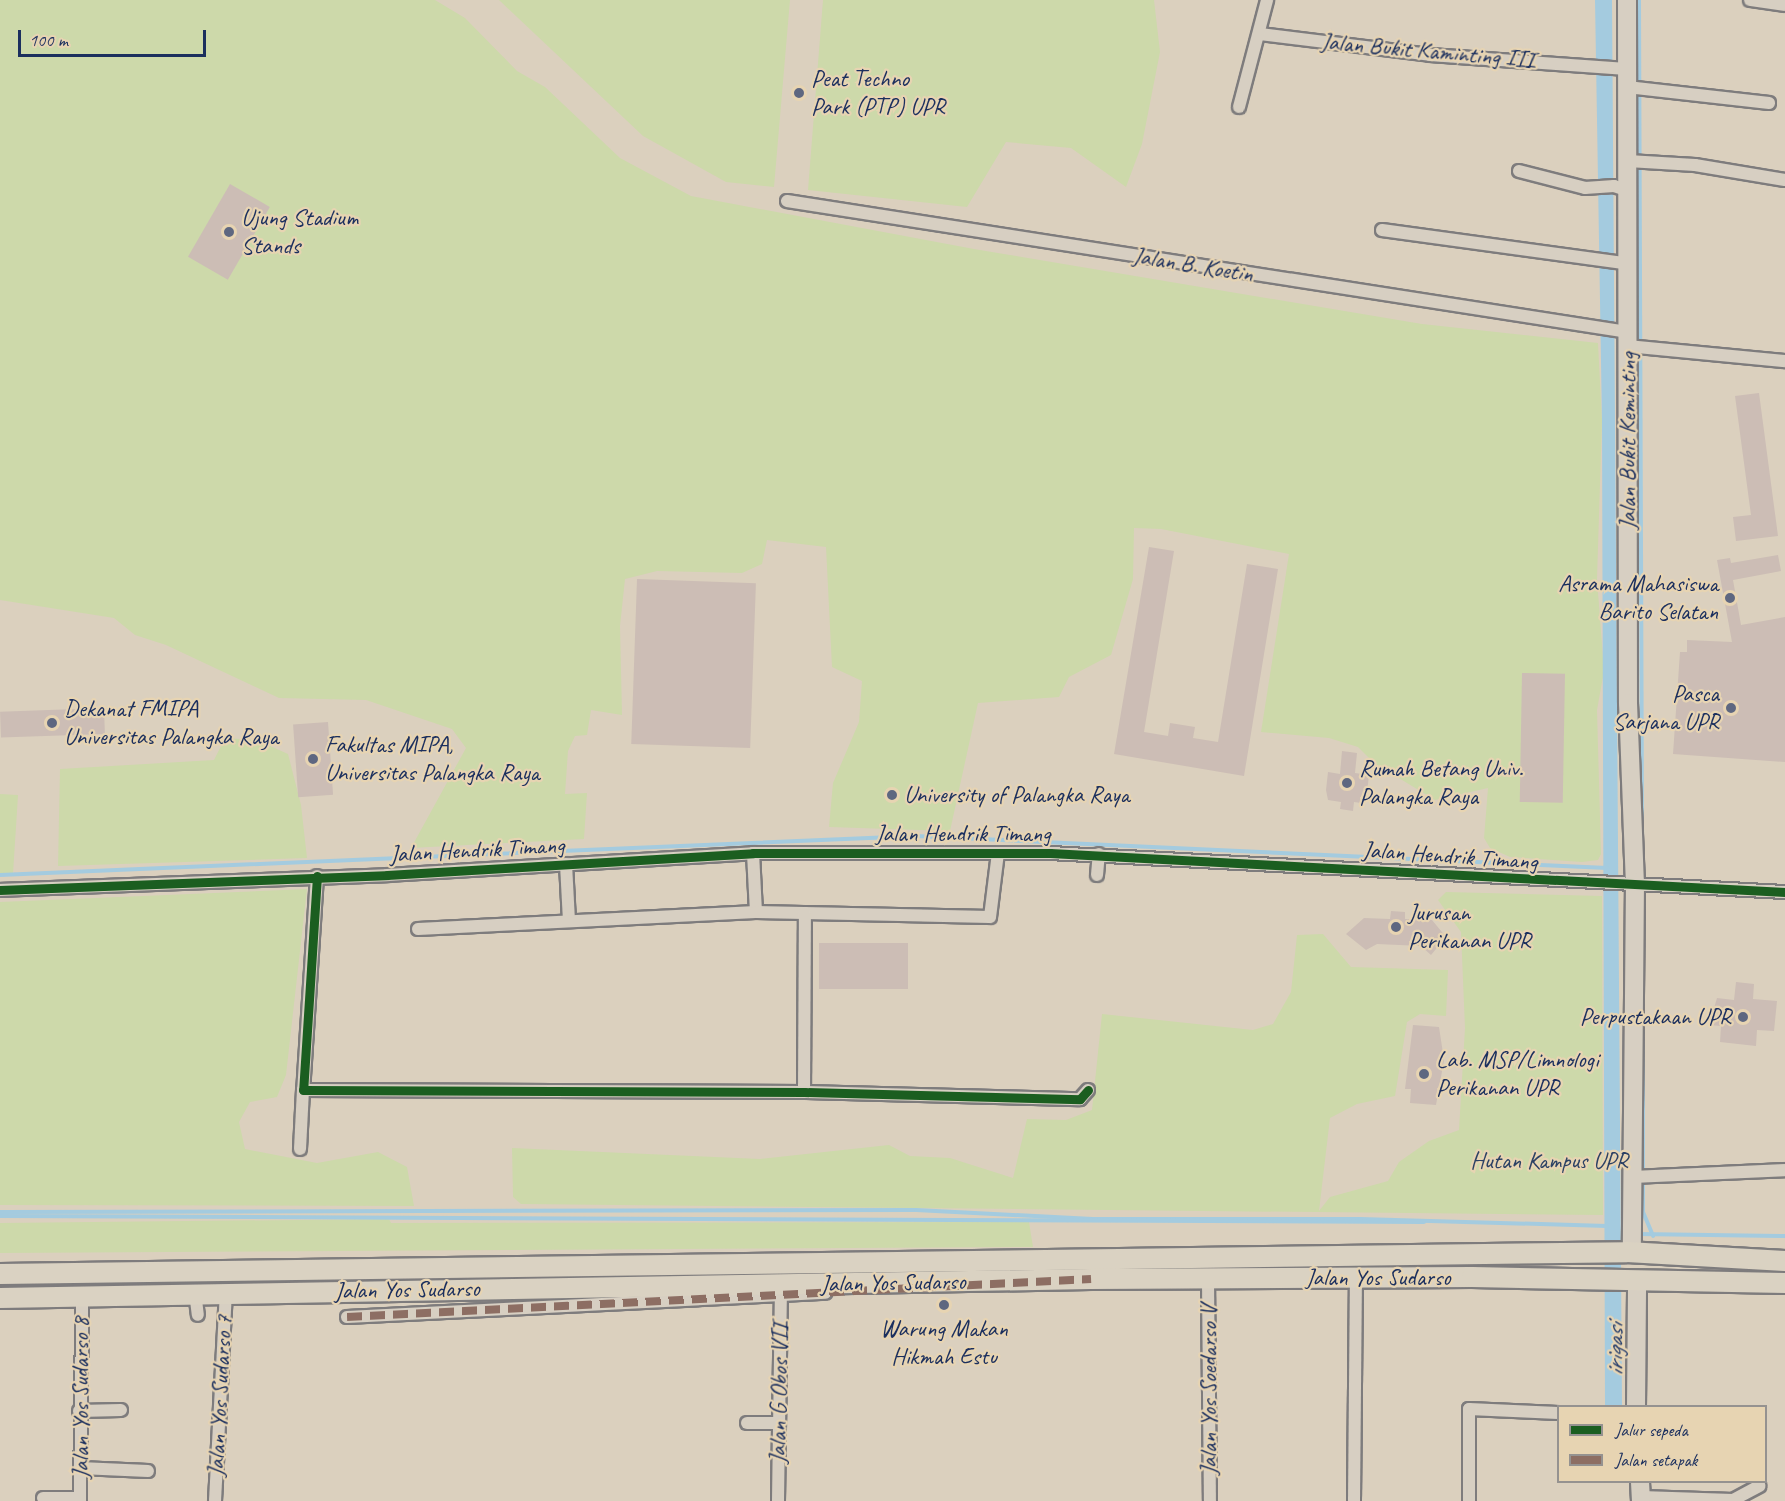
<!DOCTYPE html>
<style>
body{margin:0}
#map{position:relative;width:1785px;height:1501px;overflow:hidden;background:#dbd0be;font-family:Caveat,sans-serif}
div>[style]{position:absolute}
.green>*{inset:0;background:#cdd9aa}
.water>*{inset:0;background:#a4cbdf}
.stream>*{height:4px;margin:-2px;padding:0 2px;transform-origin:2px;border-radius:2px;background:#a4cbdf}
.building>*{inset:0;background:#ccbdb5;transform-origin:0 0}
.roads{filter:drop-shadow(2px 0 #7e7c7d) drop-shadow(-2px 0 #7e7c7d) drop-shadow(0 2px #7e7c7d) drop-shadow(0 -2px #7e7c7d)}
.street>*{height:12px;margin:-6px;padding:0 6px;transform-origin:6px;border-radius:6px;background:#d7cfc2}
.secondary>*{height:18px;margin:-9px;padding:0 9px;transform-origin:9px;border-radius:9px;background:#d7cfc2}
.primary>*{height:20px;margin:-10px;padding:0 10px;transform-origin:10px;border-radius:10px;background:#dad2c2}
.quiet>*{height:8px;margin-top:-4px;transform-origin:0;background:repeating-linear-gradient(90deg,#8d6e63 0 15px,transparent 0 23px)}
.cycleway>*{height:9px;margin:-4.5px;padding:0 4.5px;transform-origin:4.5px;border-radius:4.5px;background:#1b5e20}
.dots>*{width:16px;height:16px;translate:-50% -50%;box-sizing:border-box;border:3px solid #e7d4b2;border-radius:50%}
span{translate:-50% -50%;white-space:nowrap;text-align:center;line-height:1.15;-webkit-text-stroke:4.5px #e7d4b2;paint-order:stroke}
.street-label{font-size:24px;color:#1b2f5e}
.poi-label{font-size:24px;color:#1b2f5e}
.left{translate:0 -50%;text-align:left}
.right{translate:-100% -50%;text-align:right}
.park-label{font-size:24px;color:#2c4164}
.water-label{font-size:26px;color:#263e6c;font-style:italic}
.legend{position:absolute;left:1557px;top:1405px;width:210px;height:78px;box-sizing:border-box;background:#e7d4b2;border:2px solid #959290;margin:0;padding:8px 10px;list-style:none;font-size:18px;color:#1b2f5e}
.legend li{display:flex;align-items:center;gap:12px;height:30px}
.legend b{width:30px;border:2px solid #959290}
.scale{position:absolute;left:18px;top:30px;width:188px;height:27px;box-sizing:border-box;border:3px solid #1b2f5e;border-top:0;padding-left:8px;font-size:18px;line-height:21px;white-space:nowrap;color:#1b2f5e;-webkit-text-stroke:4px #e7d4b2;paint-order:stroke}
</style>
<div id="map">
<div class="green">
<i style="clip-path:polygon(0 0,435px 0,465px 18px,517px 71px,545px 87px,620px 158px,691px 196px,974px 249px,1422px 324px,1598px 343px,1602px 421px,1597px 579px,1604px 671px,1597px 710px,1601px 854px,1598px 860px,1582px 862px,1510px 857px,1490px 848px,1484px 838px,1488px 788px,1435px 800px,1374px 763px,1358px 747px,1329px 738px,1261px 732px,1289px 554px,1161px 529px,1134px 528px,1133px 579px,1111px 655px,1069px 677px,1059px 697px,978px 703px,950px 831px,829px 827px,833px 783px,859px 722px,862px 681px,832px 667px,826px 547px,767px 540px,762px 564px,742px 573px,657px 571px,625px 579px,620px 626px,622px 715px,591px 710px,587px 735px,575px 736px,568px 751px,565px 794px,587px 793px,584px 839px,411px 848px,466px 748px,452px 729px,366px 700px,279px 698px,166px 645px,135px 635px,114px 618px,0 600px)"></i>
<i style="clip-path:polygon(499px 0,790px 0,774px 187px,726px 182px,643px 136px)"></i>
<i style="clip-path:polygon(823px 0,1154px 0,1160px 52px,1142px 144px,1126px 187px,1071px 148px,1006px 142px,967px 207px,808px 190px)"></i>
<i style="clip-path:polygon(225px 738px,257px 740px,288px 754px,301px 805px,307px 858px,58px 866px,60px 769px,214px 760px)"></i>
<i style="clip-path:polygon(0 794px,18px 795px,13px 874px,0 875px)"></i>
<i style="clip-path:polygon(307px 889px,286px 1075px,277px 1097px,250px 1102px,239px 1122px,245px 1149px,317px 1163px,378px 1152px,407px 1167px,414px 1206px,0 1205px,0 902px)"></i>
<i style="clip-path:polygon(1446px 892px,1602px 896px,1603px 1215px,521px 1204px,513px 1197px,512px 1148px,760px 1159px,889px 1145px,910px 1156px,950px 1158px,1013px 1178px,1027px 1119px,1066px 1120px,1092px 1110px,1102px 1014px,1253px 1030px,1273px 1024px,1291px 992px,1297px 935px,1323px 934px,1351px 967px,1448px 970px,1446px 1016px,1420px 1014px,1407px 1022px,1395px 1096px,1357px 1104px,1330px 1118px,1319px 1211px,1330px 1197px,1388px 1181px,1399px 1162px,1429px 1141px,1459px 1130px,1465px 1028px,1461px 932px,1438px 900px)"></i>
<i style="clip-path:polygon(389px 1219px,391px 1223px,1029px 1222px,1033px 1247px,0 1253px,0 1223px)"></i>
</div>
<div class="water">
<i style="clip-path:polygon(1595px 0,1612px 0,1622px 1406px,1605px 1406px,1602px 421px)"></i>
</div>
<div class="stream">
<i style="left:1639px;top:0;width:836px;rotate:89.79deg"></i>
<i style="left:0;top:875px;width:917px;rotate:-2.44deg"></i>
<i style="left:916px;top:836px;width:692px;rotate:2.65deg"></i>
<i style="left:1643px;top:952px;width:260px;rotate:90deg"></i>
<i style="left:1643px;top:1212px;width:26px;rotate:67deg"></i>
<i style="left:0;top:1212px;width:916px;rotate:-0.13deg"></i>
<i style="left:916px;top:1210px;width:177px;rotate:2.9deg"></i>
<i style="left:1093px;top:1219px;width:267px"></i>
<i style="left:1360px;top:1219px;width:247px;rotate:1.6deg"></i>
<i style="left:0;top:1216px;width:1424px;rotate:0.24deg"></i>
<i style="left:1637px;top:1234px;width:148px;rotate:0.8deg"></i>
</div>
<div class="building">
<i style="left:230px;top:184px;width:46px;height:84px;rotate:30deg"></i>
<i style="clip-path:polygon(1759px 393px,1778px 536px,1736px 541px,1733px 517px,1751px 515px,1735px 396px)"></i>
<i style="clip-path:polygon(1149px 547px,1174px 551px,1144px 732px,1168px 736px,1170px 723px,1195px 727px,1193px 738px,1218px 742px,1247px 564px,1278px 569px,1244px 776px,1114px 754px)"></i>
<i style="clip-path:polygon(1778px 555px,1781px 571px,1733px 580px,1741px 625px,1785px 617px,1785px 762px,1673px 754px,1680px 652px,1687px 652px,1687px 640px,1732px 642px,1717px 560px,1730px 558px,1731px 563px)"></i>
<i style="left:637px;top:579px;width:119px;height:165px;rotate:2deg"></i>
<i style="left:1522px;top:673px;width:43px;height:129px;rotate:1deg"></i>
<i style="left:104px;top:708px;width:26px;height:104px;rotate:88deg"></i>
<i style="left:328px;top:722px;width:73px;height:35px;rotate:86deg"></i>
<i style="clip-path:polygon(1342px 751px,1357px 753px,1355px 773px,1369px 775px,1367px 793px,1363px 792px,1361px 803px,1354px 802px,1353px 811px,1340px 809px,1341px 802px,1328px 800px,1326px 790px,1328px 772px,1340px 774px)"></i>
<i style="clip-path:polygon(1391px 911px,1405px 912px,1405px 919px,1432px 920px,1446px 937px,1431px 955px,1421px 946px,1377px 944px,1366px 950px,1346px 934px,1364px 918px,1390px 919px)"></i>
<i style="left:819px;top:943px;width:89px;height:46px"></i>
<i style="clip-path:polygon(1736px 982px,1754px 984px,1753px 999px,1777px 1001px,1774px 1031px,1757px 1030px,1756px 1046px,1720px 1042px,1721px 1026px,1709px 1025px,1717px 998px,1734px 1000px)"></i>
<i style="clip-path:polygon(1413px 1025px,1439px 1027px,1444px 1060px,1436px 1105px,1410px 1103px,1411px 1089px,1405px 1089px)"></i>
</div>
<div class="roads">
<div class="street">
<i style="left:1750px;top:0;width:35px;rotate:8deg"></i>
<i style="left:1260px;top:34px;width:171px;rotate:7deg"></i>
<i style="left:1430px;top:55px;width:197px;rotate:4.1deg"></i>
<i style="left:1627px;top:87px;width:143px;rotate:6.4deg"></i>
<i style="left:1239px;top:107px;width:111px;rotate:-75.3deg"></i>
<i style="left:1628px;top:161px;width:67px;rotate:3.4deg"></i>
<i style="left:1695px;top:165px;width:91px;rotate:9.5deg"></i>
<i style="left:1519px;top:171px;width:68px;rotate:14.4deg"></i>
<i style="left:1585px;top:188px;width:29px;rotate:-4deg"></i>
<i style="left:1614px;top:186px;width:16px;rotate:18deg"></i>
<i style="left:787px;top:201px;width:850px;rotate:8.86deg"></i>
<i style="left:1382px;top:230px;width:249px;rotate:7.8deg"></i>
<i style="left:1628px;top:346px;width:158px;rotate:5.5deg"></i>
<i style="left:753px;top:853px;width:59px;rotate:87.1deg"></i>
<i style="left:566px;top:864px;width:57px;rotate:87deg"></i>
<i style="left:1097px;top:875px;width:21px;rotate:-85deg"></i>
<i style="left:317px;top:876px;width:214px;rotate:93.7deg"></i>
<i style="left:303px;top:1090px;width:501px;rotate:0.23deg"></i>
<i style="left:804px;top:1092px;width:276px;rotate:1.5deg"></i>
<i style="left:1080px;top:1099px;width:12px;rotate:-48deg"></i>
<i style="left:0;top:890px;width:387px;rotate:-2.2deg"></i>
<i style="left:387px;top:875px;width:367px;rotate:-3.4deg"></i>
<i style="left:753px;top:853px;width:297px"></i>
<i style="left:1050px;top:853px;width:736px;rotate:3.04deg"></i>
<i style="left:418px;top:929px;width:338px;rotate:-2.9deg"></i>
<i style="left:756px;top:912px;width:234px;rotate:1.2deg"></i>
<i style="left:990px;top:917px;width:64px;rotate:-82.9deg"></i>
<i style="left:804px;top:1092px;width:179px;rotate:-89.7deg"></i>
<i style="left:300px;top:1149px;width:59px;rotate:-87.1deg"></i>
<i style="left:1633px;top:1177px;width:152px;rotate:-2.6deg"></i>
<i style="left:1208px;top:1279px;width:222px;rotate:89.5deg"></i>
<i style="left:195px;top:1292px;width:23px;rotate:83deg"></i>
<i style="left:347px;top:1317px;width:479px;rotate:-2.9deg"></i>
<i style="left:79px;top:1411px;width:42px;rotate:-1.4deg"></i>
<i style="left:747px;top:1423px;width:31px"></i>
<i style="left:80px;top:1468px;width:68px;rotate:2.5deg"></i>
<i style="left:1641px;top:1497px;width:92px;rotate:1.9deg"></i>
<i style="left:1733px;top:1500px;width:30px;rotate:-28deg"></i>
<i style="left:43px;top:1498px;width:37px"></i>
<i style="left:80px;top:1501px;width:206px;rotate:-89.4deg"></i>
<i style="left:215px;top:1501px;width:209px;rotate:-87deg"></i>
<i style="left:778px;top:1501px;width:212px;rotate:-89.2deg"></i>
<i style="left:1354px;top:1501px;width:222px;rotate:-89.5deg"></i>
<i style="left:1469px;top:1501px;width:92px;rotate:-90deg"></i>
<i style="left:1469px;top:1409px;width:89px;rotate:2.6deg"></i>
</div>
<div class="secondary">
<i style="left:1627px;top:0;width:703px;rotate:89.92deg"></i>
<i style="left:1628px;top:703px;width:179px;rotate:87.8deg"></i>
<i style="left:1635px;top:882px;width:370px;rotate:90.5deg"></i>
<i style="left:1636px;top:1406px;width:125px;rotate:-89.5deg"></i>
<i style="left:1640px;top:1482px;width:19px;rotate:87deg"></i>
</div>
<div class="primary">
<i style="left:0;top:1274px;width:1627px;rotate:-0.77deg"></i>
<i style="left:1627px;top:1252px;width:158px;rotate:3.3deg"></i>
<i style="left:0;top:1298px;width:1091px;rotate:-1deg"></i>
<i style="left:1091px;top:1279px;width:381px;rotate:-0.3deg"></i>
<i style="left:1472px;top:1277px;width:313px;rotate:1.1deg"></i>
</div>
</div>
<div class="quiet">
<i style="left:347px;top:1317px;width:745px;rotate:-2.92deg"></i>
</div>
<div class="cycleway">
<i style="left:317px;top:876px;width:214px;rotate:93.7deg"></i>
<i style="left:303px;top:1090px;width:501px;rotate:0.23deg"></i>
<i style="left:804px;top:1092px;width:276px;rotate:1.5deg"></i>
<i style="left:1080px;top:1099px;width:12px;rotate:-48deg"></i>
<i style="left:0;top:890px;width:387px;rotate:-2.2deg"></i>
<i style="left:387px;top:875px;width:367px;rotate:-3.4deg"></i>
<i style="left:753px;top:853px;width:297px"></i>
<i style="left:1050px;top:853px;width:736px;rotate:3.04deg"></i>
</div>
<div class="dots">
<i style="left:799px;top:93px;background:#5e6780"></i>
<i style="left:229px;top:232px;background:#5e6780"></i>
<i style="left:1730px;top:598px;background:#5e6780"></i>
<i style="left:1731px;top:708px;background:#5e6780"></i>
<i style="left:52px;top:723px;background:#5e6780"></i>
<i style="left:313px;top:759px;background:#5e6780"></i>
<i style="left:1347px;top:783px;background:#5e6780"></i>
<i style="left:892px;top:795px;background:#5e6780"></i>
<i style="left:1396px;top:927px;background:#5e6780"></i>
<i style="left:1743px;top:1017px;background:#5e6780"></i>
<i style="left:1424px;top:1074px;background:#5e6780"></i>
<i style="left:944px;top:1305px;background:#5e6780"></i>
</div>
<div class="street-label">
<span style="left:1428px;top:51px;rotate:5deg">Jalan Bukit Kaminting III</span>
<span style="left:1193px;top:265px;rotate:9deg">Jalan B. Koetin</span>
<span style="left:1628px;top:441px;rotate:-90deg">Jalan Bukit Keminting</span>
<span style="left:963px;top:834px">Jalan Hendrik Timang</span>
<span style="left:477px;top:850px;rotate:-3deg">Jalan Hendrik Timang</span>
<span style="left:1450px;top:856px;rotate:4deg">Jalan Hendrik Timang</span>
<span style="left:1378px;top:1278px">Jalan Yos Sudarso</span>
<span style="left:893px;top:1283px;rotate:-1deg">Jalan Yos Sudarso</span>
<span style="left:407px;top:1290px;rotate:-1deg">Jalan Yos Sudarso</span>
<span style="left:1209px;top:1390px;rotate:-90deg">Jalan Yos Soedarso V</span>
<span style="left:779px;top:1393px;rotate:-89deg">Jalan G Obos VII</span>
<span style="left:220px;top:1396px;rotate:-87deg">Jalan Yos Sudarso 7</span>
<span style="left:81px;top:1398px;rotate:-90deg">Jalan Yos Sudarso 8</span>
</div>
<div class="poi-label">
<span class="left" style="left:811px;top:93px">Peat Techno<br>Park (PTP) UPR</span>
<span class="left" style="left:241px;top:232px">Ujung Stadium<br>Stands</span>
<span class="right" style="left:1718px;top:598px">Asrama Mahasiswa<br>Barito Selatan</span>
<span class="right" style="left:1719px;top:708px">Pasca<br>Sarjana UPR</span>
<span class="left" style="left:64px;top:723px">Dekanat FMIPA<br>Universitas Palangka Raya</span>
<span class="left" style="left:325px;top:759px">Fakultas MIPA,<br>Universitas Palangka Raya</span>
<span class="left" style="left:1359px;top:783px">Rumah Betang Univ.<br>Palangka Raya</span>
<span class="left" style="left:904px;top:795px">University of Palangka Raya</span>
<span class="left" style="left:1408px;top:927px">Jurusan<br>Perikanan UPR</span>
<span class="right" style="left:1731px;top:1017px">Perpustakaan UPR</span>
<span class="left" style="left:1436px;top:1074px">Lab. MSP/Limnologi<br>Perikanan UPR</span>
<span style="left:944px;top:1343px">Warung Makan<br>Hikmah Estu</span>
</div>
<div class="park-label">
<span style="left:1549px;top:1161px">Hutan Kampus UPR</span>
</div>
<div class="water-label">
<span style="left:1615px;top:1350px;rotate:-90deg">irigasi</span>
</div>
<ul class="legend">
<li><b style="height:8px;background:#1b5e20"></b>Jalur sepeda</li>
<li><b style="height:8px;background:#8d6e63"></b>Jalan setapak</li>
</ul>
<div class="scale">100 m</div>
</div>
